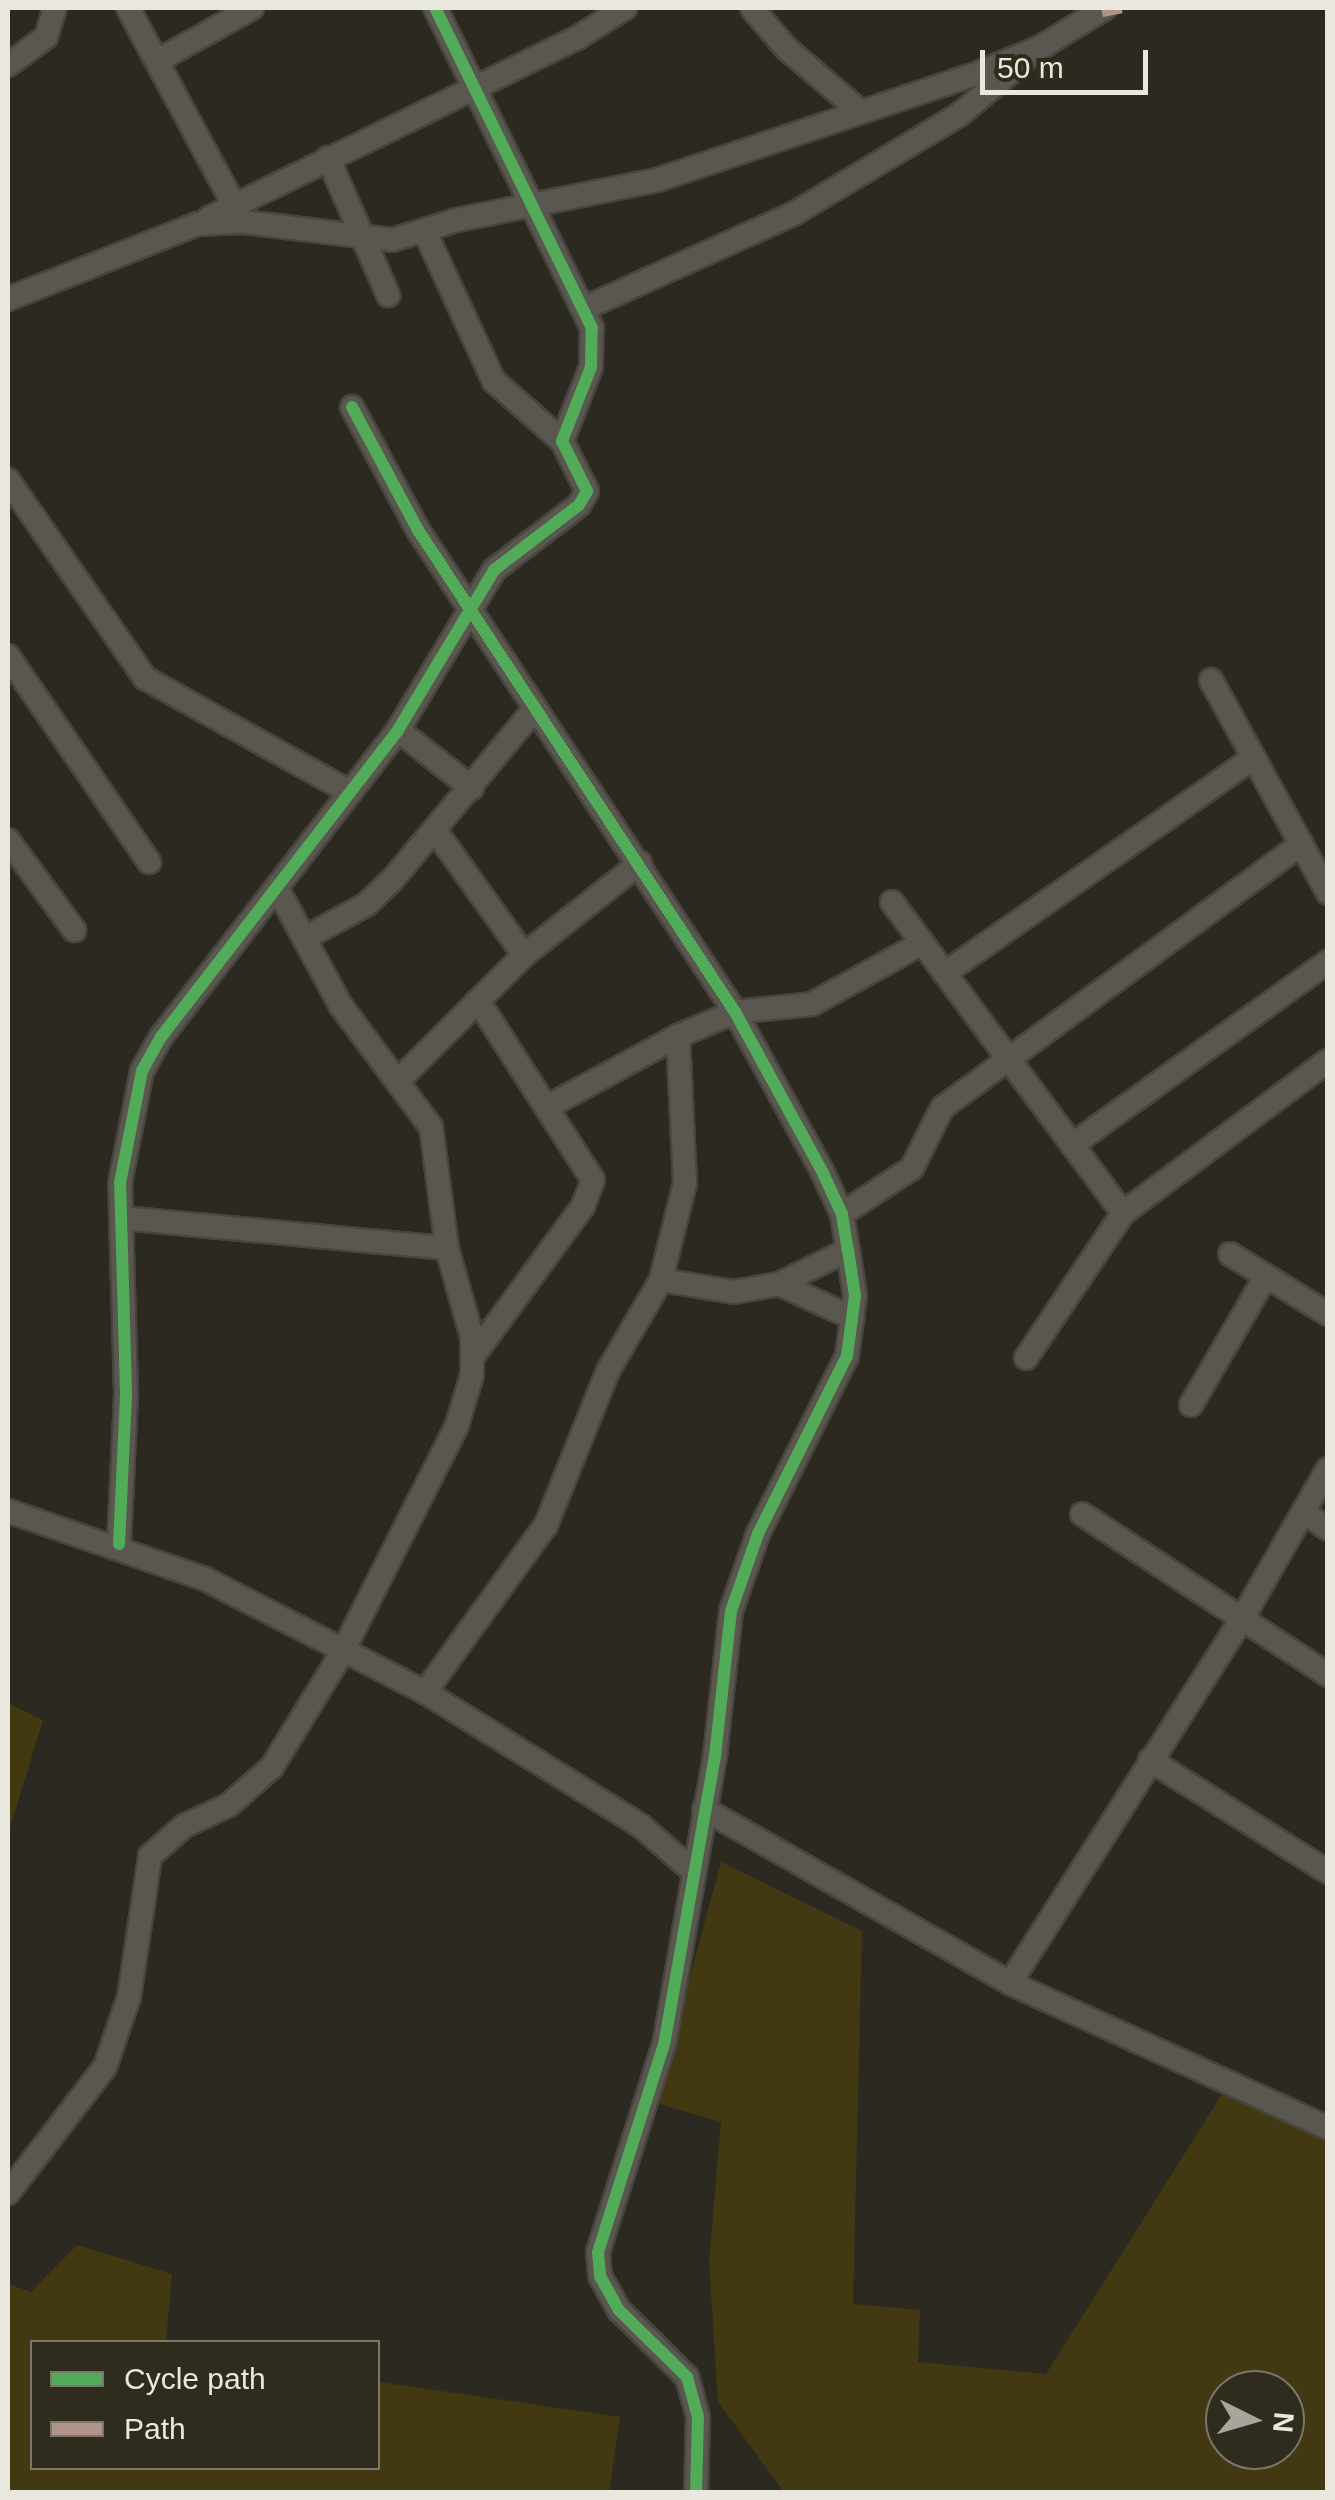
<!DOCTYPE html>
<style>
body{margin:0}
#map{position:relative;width:1335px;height:2500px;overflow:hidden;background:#2c2921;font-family:Helvetica,sans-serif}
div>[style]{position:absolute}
.green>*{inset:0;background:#423913}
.roads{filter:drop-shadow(2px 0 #47453d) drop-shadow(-2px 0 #47453d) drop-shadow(0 2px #47453d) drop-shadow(0 -2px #47453d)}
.minor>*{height:22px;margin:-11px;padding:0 11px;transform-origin:11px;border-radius:11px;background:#595750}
.quiet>*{height:10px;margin-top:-5px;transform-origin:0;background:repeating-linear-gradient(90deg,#af9288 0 20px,transparent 0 30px)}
.cycleway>*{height:12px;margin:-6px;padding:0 6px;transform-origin:6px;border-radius:6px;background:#51ab58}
span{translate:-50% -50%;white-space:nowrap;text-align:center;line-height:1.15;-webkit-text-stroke:9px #302c1d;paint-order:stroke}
.frame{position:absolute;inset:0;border:10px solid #eae8de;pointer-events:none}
.legend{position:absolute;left:30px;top:2340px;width:350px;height:130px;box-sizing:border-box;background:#302c1d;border:2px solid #7a776a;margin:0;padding:12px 18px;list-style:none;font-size:30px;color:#eae8de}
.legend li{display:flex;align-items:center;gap:20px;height:50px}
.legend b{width:50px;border:2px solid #7a776a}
.north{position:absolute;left:1205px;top:2370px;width:100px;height:100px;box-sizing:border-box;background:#302c1d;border:2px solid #7a776a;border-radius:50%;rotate:95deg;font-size:28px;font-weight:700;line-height:40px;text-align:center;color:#eae8de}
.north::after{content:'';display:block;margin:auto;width:35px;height:45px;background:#a8a59c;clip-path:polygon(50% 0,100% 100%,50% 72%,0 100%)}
.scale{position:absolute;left:980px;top:50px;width:168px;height:45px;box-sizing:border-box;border:5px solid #eae8de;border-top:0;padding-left:12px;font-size:30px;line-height:35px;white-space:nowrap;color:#eae8de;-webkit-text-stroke:8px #302c1d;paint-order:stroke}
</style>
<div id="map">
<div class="green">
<i style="clip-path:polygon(8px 1703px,43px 1720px,8px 1834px)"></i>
<i style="clip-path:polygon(evenodd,721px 1862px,862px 1931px,853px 2304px,920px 2310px,918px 2362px,1046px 2374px,1226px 2088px,1327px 2130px,1327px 2492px,784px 2492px,718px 2402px,709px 2261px,721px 2122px,656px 2103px,721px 1862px,1225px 2390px,1285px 2390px,1285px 2450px,1225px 2450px,1225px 2390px)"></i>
<i style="clip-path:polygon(77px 2245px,172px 2274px,166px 2342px,32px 2342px,32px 2468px,378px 2468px,378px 2382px,620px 2417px,609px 2492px,8px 2492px,8px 2284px,31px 2292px)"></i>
</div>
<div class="roads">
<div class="minor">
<i style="left:128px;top:8px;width:236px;rotate:61.7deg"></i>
<i style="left:752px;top:8px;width:52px;rotate:49.6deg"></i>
<i style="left:786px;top:48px;width:99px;rotate:40.5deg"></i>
<i style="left:157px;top:61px;width:109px;rotate:-29.2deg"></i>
<i style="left:8px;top:65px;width:47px;rotate:-36.4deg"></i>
<i style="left:46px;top:37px;width:30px;rotate:-73deg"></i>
<i style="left:328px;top:158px;width:150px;rotate:66.3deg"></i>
<i style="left:209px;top:218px;width:410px;rotate:-26.1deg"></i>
<i style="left:577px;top:38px;width:57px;rotate:-32deg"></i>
<i style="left:425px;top:232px;width:164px;rotate:65.2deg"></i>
<i style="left:494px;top:381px;width:91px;rotate:41.4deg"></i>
<i style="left:8px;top:299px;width:203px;rotate:-21.6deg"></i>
<i style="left:197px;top:224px;width:47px;rotate:-2.4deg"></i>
<i style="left:244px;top:222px;width:149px;rotate:6.9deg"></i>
<i style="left:392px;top:240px;width:68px;rotate:-17.1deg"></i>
<i style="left:457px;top:220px;width:204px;rotate:-11.3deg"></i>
<i style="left:657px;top:180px;width:342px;rotate:-18.4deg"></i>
<i style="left:981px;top:72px;width:67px;rotate:-22.8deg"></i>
<i style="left:1043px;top:46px;width:73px;rotate:-31.5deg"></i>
<i style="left:585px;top:308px;width:230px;rotate:-24.3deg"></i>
<i style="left:795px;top:213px;width:191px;rotate:-30.9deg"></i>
<i style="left:959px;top:115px;width:85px;rotate:-39.7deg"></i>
<i style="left:352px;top:407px;width:140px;rotate:61.8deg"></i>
<i style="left:418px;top:530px;width:577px;rotate:56.67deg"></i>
<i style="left:735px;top:1012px;width:181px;rotate:61.3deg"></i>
<i style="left:822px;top:1171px;width:47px;rotate:65.1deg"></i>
<i style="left:842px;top:1214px;width:36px;rotate:81deg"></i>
<i style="left:848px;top:1250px;width:47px;rotate:81.3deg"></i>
<i style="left:855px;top:1296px;width:61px;rotate:97.6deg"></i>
<i style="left:847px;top:1356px;width:199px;rotate:116.6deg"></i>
<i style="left:758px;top:1534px;width:82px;rotate:109.3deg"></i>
<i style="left:731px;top:1611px;width:146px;rotate:96.3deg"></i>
<i style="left:715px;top:1756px;width:289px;rotate:100deg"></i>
<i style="left:665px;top:2041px;width:221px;rotate:107.6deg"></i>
<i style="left:598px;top:2252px;width:24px;rotate:85deg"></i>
<i style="left:600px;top:2276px;width:39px;rotate:61deg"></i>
<i style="left:619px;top:2310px;width:95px;rotate:44.6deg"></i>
<i style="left:687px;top:2377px;width:41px;rotate:74.6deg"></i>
<i style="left:698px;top:2417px;width:75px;rotate:91.5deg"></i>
<i style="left:8px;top:480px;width:241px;rotate:55.3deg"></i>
<i style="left:145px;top:678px;width:235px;rotate:29.1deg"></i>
<i style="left:8px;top:656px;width:250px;rotate:55.6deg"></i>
<i style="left:1211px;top:680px;width:243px;rotate:61.2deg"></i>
<i style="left:398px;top:730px;width:94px;rotate:38.1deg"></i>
<i style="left:437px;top:833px;width:150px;rotate:54.5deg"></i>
<i style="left:8px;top:840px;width:112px;rotate:53.7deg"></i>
<i style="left:892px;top:902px;width:387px;rotate:53.4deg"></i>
<i style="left:305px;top:938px;width:71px;rotate:-28.7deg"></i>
<i style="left:367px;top:904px;width:36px;rotate:-44deg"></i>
<i style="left:393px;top:879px;width:220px;rotate:-50.2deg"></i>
<i style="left:945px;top:973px;width:376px;rotate:-34.9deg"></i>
<i style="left:401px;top:1078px;width:174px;rotate:-45deg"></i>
<i style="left:524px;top:955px;width:148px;rotate:-38.4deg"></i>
<i style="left:549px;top:1106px;width:147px;rotate:-28.5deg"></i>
<i style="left:678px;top:1036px;width:62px;rotate:-22.8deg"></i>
<i style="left:735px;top:1012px;width:77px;rotate:-5.9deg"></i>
<i style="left:812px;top:1004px;width:126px;rotate:-29deg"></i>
<i style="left:1072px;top:1145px;width:315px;rotate:-35.6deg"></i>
<i style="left:842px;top:1214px;width:84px;rotate:-33.3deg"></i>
<i style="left:912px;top:1168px;width:67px;rotate:-63.4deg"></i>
<i style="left:942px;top:1108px;width:446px;rotate:-36.3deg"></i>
<i style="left:122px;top:1218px;width:326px;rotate:5.3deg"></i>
<i style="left:1230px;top:1254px;width:115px;rotate:31.5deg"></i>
<i style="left:661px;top:1280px;width:74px;rotate:9.3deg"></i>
<i style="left:734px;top:1292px;width:46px;rotate:-10.1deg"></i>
<i style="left:779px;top:1284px;width:77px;rotate:-26.2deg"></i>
<i style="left:779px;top:1284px;width:81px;rotate:24.7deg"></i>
<i style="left:474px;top:1355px;width:185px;rotate:-53.8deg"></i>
<i style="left:583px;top:1206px;width:28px;rotate:-69deg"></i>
<i style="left:593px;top:1180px;width:213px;rotate:-122.7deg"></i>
<i style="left:1026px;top:1358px;width:174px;rotate:-56.2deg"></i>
<i style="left:1123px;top:1213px;width:255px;rotate:-36.6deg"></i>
<i style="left:1191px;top:1405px;width:149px;rotate:-59.8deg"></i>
<i style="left:8px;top:1511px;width:208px;rotate:19deg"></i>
<i style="left:205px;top:1579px;width:247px;rotate:27.2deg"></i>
<i style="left:425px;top:1692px;width:254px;rotate:31.8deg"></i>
<i style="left:641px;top:1826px;width:69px;rotate:40.9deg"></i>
<i style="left:1303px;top:1512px;width:30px;rotate:34deg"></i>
<i style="left:1082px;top:1514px;width:294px;rotate:33.2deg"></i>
<i style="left:119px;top:1544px;width:151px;rotate:-87.3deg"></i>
<i style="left:126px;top:1393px;width:210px;rotate:-91.6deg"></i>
<i style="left:120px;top:1183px;width:114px;rotate:-78.9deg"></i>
<i style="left:142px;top:1071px;width:39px;rotate:-61deg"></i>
<i style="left:161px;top:1037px;width:388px;rotate:-52.3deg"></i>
<i style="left:398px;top:730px;width:187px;rotate:-59deg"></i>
<i style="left:494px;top:570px;width:107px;rotate:-37.4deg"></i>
<i style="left:579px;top:505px;width:16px;rotate:-60deg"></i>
<i style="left:587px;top:491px;width:56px;rotate:-116.6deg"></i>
<i style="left:562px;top:441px;width:79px;rotate:-68.6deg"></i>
<i style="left:591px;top:367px;width:39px;rotate:-89deg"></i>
<i style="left:592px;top:328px;width:356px;rotate:-116.1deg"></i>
<i style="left:425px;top:1692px;width:206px;rotate:-54.1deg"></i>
<i style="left:546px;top:1525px;width:166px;rotate:-68.1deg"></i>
<i style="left:608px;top:1371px;width:105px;rotate:-59.8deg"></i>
<i style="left:661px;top:1280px;width:100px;rotate:-76.1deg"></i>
<i style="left:685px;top:1183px;width:147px;rotate:-92.7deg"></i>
<i style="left:1150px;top:1760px;width:210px;rotate:32.2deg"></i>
<i style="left:704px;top:1809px;width:352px;rotate:29.6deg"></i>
<i style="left:1010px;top:1983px;width:349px;rotate:24.5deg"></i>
<i style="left:1010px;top:1983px;width:432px;rotate:-57.5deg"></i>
<i style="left:1242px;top:1619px;width:173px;rotate:-60.2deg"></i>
<i style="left:8px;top:2193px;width:159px;rotate:-52.4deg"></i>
<i style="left:105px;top:2067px;width:74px;rotate:-71.1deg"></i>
<i style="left:129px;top:1997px;width:143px;rotate:-81.5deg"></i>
<i style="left:150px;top:1856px;width:45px;rotate:-41.4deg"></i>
<i style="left:184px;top:1826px;width:50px;rotate:-25deg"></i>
<i style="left:229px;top:1805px;width:57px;rotate:-41.5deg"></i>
<i style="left:272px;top:1767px;width:136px;rotate:-58.5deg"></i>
<i style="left:343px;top:1651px;width:253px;rotate:-63.2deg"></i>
<i style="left:457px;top:1425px;width:52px;rotate:-73.3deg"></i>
<i style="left:472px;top:1375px;width:38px;rotate:-90deg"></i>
<i style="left:472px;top:1337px;width:92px;rotate:-105.7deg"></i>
<i style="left:447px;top:1248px;width:122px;rotate:-97.5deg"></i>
<i style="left:431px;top:1127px;width:151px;rotate:-126.6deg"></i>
<i style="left:341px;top:1006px;width:134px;rotate:-118.5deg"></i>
</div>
</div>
<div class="quiet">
<i style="left:1102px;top:12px;width:21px;rotate:-11deg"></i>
</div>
<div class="cycleway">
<i style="left:352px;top:407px;width:140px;rotate:61.8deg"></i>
<i style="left:418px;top:530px;width:577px;rotate:56.67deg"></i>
<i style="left:735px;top:1012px;width:181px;rotate:61.3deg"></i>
<i style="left:822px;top:1171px;width:47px;rotate:65.1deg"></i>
<i style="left:842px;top:1214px;width:36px;rotate:81deg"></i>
<i style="left:848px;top:1250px;width:47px;rotate:81.3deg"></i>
<i style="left:855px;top:1296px;width:61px;rotate:97.6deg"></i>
<i style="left:847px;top:1356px;width:199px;rotate:116.6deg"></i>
<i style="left:758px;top:1534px;width:82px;rotate:109.3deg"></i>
<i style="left:731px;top:1611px;width:146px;rotate:96.3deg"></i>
<i style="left:715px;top:1756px;width:289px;rotate:100deg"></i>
<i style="left:665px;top:2041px;width:221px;rotate:107.6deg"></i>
<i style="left:598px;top:2252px;width:24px;rotate:85deg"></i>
<i style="left:600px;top:2276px;width:39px;rotate:61deg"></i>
<i style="left:619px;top:2310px;width:95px;rotate:44.6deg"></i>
<i style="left:687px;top:2377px;width:41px;rotate:74.6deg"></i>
<i style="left:698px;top:2417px;width:75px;rotate:91.5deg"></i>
<i style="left:119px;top:1544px;width:151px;rotate:-87.3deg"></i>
<i style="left:126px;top:1393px;width:210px;rotate:-91.6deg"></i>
<i style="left:120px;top:1183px;width:114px;rotate:-78.9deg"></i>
<i style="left:142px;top:1071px;width:39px;rotate:-61deg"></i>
<i style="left:161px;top:1037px;width:388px;rotate:-52.3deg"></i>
<i style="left:398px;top:730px;width:187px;rotate:-59deg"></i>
<i style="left:494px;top:570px;width:107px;rotate:-37.4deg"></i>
<i style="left:579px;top:505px;width:16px;rotate:-60deg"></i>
<i style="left:587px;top:491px;width:56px;rotate:-116.6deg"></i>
<i style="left:562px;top:441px;width:79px;rotate:-68.6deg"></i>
<i style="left:591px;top:367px;width:39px;rotate:-89deg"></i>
<i style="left:592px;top:328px;width:356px;rotate:-116.1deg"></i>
</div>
<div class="frame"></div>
<ul class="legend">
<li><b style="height:12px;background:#51ab58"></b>Cycle path</li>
<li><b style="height:12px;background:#af9288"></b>Path</li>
</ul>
<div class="north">N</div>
<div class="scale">50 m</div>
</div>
